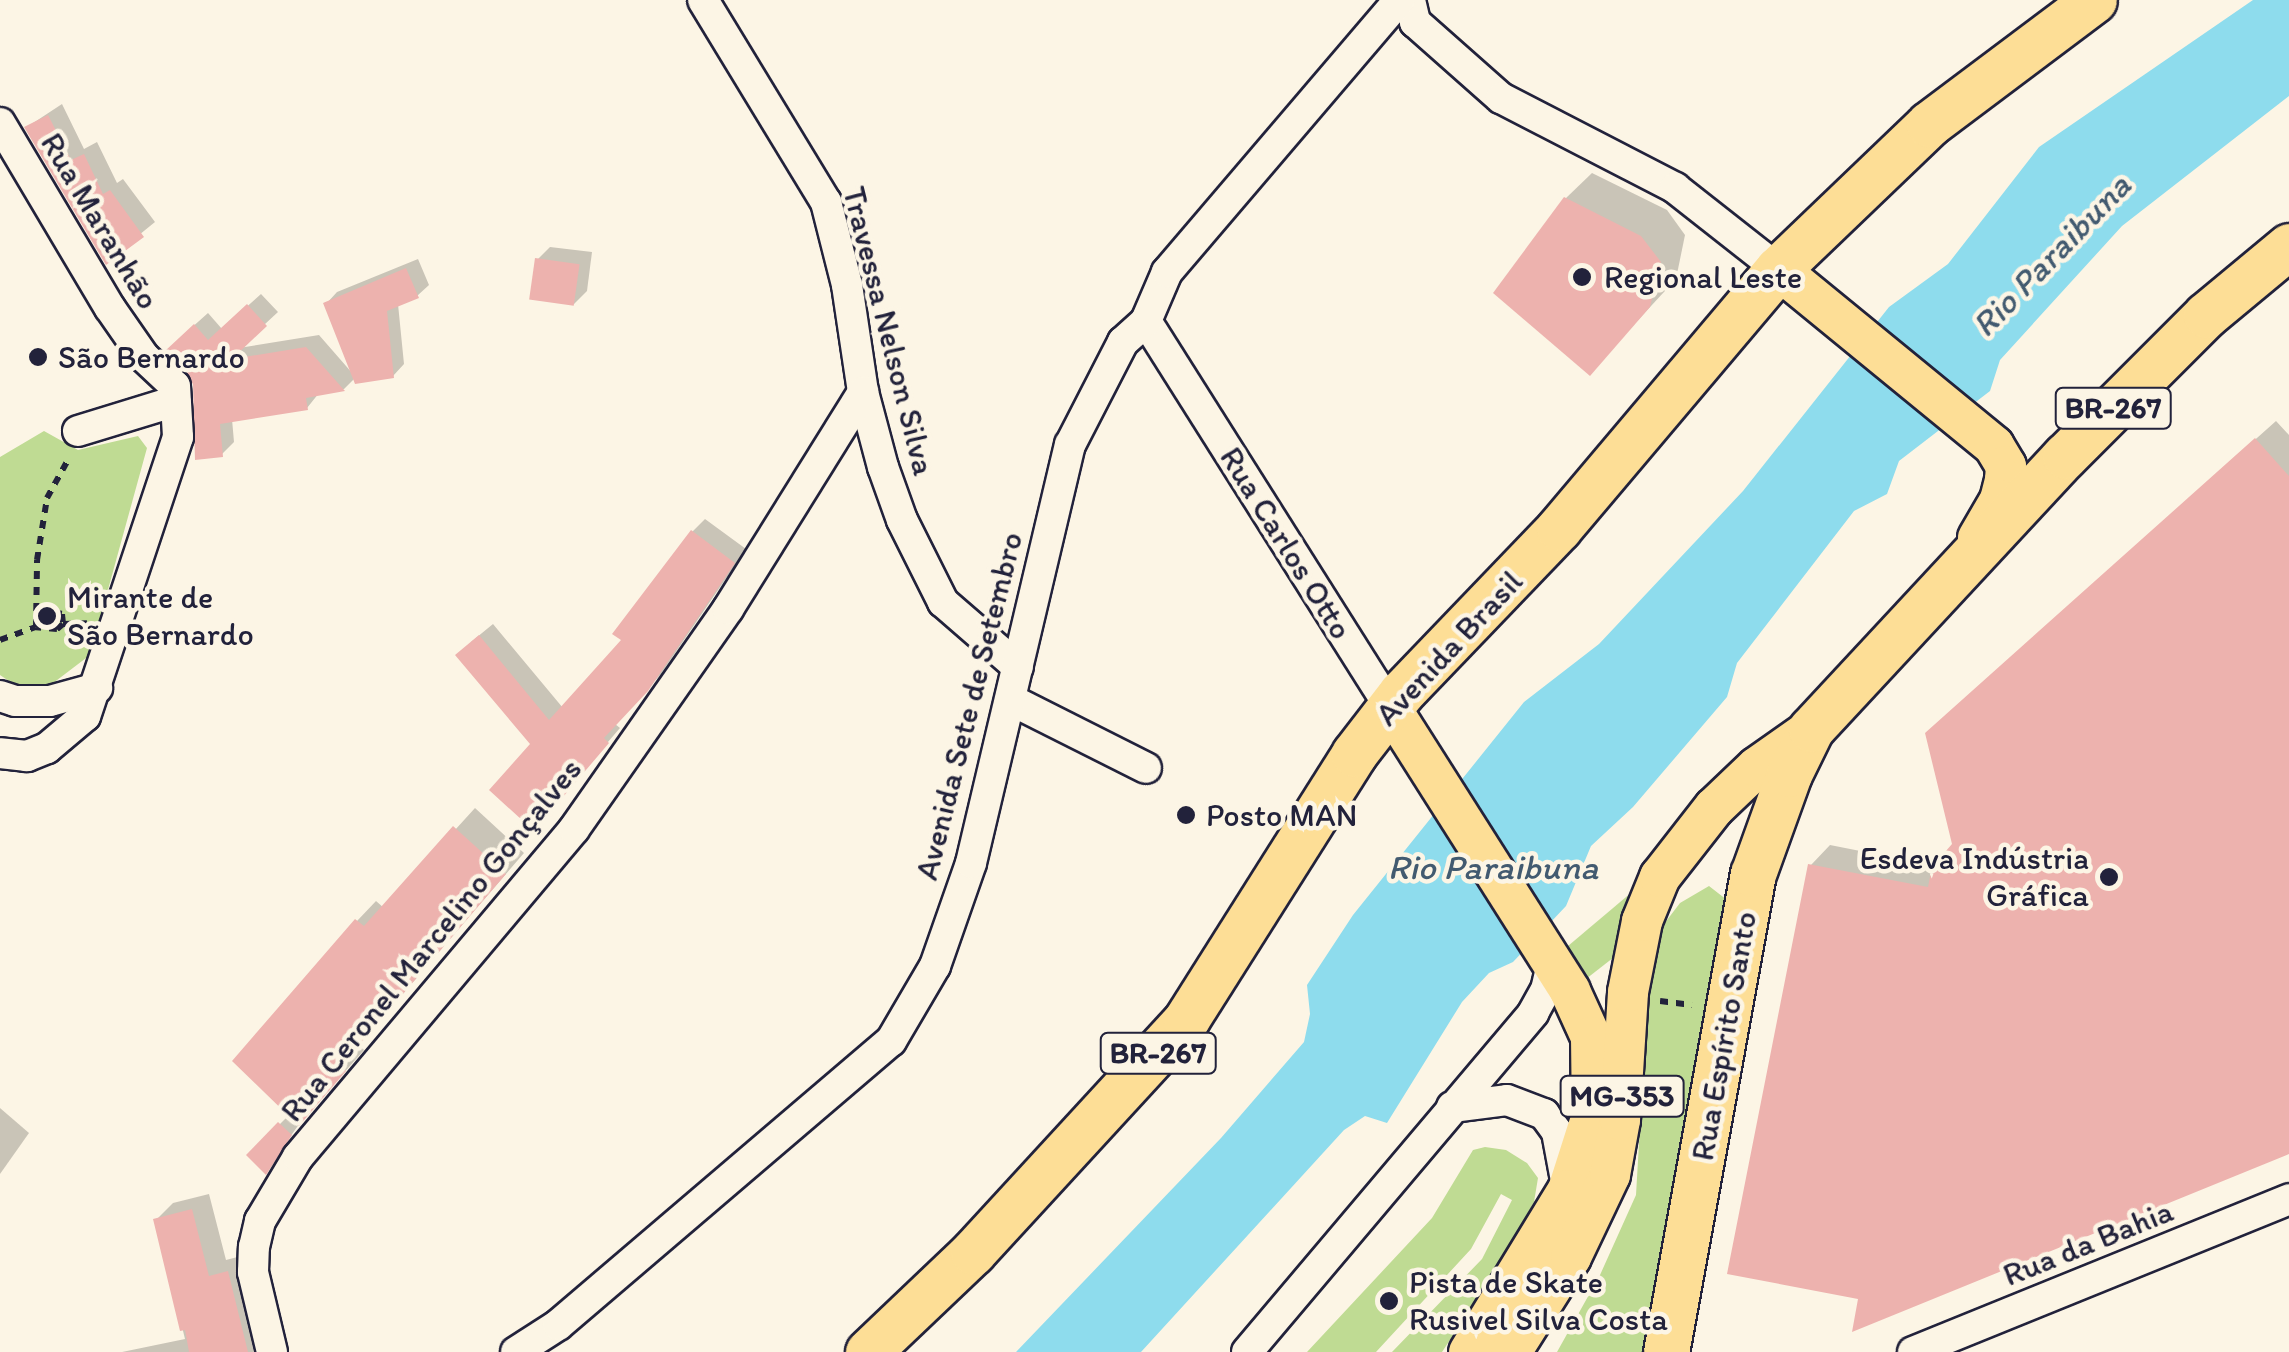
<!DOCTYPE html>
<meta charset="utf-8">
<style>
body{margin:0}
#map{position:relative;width:2289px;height:1352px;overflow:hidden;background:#fcf5e5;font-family:Itim,sans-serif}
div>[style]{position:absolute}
.green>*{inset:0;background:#bfdb93}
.water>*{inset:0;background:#8edced}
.shadow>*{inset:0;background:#0003}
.building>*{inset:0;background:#edb2ae;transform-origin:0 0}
.path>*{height:6px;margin-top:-3px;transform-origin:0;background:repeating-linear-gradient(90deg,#22223b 0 8px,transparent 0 16px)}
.roads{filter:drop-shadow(2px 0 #22223b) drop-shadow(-2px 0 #22223b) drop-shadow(0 2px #22223b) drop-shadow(0 -2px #22223b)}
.minor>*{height:30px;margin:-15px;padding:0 15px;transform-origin:15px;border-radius:15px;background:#fcf5e5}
.major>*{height:40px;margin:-20px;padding:0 20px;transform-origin:20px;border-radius:20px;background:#fdde96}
.highway>*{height:45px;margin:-22.5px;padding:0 22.5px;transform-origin:22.5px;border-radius:22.5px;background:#fdde96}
.dots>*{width:28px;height:28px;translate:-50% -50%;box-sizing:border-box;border:5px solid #fcf5e5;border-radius:50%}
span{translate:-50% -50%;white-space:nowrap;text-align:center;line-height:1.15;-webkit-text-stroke:9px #fcf5e5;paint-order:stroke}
.shield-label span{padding:2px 8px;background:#fcf5e5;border:2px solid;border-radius:8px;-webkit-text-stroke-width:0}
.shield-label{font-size:30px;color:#22223b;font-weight:700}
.street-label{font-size:32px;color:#22223b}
.poi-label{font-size:32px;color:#22223b}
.left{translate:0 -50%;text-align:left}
.right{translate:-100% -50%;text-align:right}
.water-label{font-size:35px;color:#425a70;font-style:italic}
</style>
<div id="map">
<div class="green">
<i style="clip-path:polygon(44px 431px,78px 450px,138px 436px,147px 448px,90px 655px,44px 690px,18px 687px,0 675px,0 457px)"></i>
<i style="clip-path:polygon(1709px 886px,1727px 900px,1649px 1352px,1557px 1352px,1600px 1275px,1636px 1195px,1650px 955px,1664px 924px,1680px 903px)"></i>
<i style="clip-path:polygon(1632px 892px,1618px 954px,1586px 979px,1568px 946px)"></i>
<i style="clip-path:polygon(1485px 1147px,1506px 1150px,1527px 1163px,1538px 1178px,1534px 1202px,1495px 1272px,1442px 1352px,1392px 1352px,1482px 1259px,1512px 1200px,1501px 1194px,1471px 1249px,1376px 1352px,1307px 1352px,1432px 1218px,1473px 1150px)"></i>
</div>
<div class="water">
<i style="clip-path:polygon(2253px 0,2289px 0,2289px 96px,2122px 226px,2000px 360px,1990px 391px,1899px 461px,1887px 494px,1854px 511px,1737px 663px,1727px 697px,1633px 807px,1591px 846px,1566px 906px,1513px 962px,1489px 973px,1462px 1002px,1387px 1123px,1365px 1116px,1344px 1130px,1141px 1352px,1016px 1352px,1221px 1138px,1304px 1042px,1310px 1014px,1307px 985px,1353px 915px,1524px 702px,1599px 644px,1743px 491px,1889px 307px,1948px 264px,2039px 147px)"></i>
</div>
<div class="shadow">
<i style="clip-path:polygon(62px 104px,84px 149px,97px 142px,117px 183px,123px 179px,155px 222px,107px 261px,27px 127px)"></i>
<i style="clip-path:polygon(1592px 173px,1667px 210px,1685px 235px,1676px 279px,1590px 372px,1565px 199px)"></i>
<i style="clip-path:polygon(550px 247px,592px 252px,587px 291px,574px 304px,537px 260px)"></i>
<i style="clip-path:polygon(418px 259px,429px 285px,417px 296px,398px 304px,404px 364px,393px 376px,355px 378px,344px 389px,319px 393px,307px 408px,232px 419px,234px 442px,221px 455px,180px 338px,208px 313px,222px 329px,261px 294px,278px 312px,239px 348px,319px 335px,353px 374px,326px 304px,337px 292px)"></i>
<i style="clip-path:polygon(2276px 421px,2289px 435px,2289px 1151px,1861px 1297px,1811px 865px,1830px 845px,1936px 866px,1954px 844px,1948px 714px)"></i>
<i style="clip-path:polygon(705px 519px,746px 549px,660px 675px,615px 724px,620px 728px,546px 814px,533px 744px,471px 642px,493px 624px,563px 708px,624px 640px,692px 532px)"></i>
<i style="clip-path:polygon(475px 808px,524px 853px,359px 1045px,364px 1050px,302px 1120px,266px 1171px,249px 1155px,290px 1114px,357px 921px,376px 901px,384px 908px)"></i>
<i style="clip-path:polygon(0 1108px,29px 1133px,0 1174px)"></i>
<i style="clip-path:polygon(209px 1194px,226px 1260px,245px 1255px,265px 1352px,122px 1352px,185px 1339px,156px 1220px,173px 1203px)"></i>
</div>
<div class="building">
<i style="clip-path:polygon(48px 115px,71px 160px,84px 154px,103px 194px,110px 190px,144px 237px,106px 265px,24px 127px)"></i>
<i style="clip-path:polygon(1564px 197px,1641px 236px,1661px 262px,1650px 307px,1590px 376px,1493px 293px)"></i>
<i style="left:535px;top:258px;width:45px;height:42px;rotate:8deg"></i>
<i style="clip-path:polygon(406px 268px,419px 298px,387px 311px,394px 378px,355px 384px,323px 303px)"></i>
<i style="clip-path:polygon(247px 304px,267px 326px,232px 359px,306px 347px,345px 391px,306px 398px,308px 410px,220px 424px,223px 457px,195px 460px,193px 384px,165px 351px,194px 324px,208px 340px)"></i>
<i style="clip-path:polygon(2255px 438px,2289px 476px,2289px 1154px,1852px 1332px,1858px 1299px,1727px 1274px,1808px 864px,1928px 887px,1932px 867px,1952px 844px,1925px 733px)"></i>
<i style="clip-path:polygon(691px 530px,735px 563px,648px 691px,604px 738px,609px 743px,534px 831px,489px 790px,530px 744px,455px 655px,479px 635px,549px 720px,621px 640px,612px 634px)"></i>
<i style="clip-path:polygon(453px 826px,506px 874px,341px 1066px,346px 1071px,299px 1126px,232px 1061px,355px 919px,364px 926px)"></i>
<i style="clip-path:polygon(278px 1122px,292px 1135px,266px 1175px,246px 1155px)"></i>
<i style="clip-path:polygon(192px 1209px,209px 1276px,228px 1271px,248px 1352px,189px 1352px,185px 1330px,180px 1331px,153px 1219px)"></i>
</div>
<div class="path">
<i style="left:39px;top:611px;width:23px;rotate:7deg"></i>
<i style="left:62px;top:614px;width:10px;rotate:84deg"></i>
<i style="left:63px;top:624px;width:8px;rotate:140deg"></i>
<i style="left:57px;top:629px;width:21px;rotate:-175deg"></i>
<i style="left:36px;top:627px;width:67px;rotate:-89.1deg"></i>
<i style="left:37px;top:560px;width:63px;rotate:-80.8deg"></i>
<i style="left:47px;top:498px;width:46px;rotate:-61.2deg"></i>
<i style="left:63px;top:624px;width:24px;rotate:-2deg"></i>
<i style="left:0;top:640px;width:38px;rotate:-20deg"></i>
<i style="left:1660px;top:1001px;width:32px;rotate:7deg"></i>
</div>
<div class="roads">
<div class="minor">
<i style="left:703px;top:0;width:237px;rotate:58.7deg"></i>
<i style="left:826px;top:202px;width:86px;rotate:75.8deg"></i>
<i style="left:847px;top:285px;width:108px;rotate:81.5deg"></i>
<i style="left:863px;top:392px;width:78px;rotate:75.1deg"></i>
<i style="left:883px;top:467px;width:56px;rotate:70.3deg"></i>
<i style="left:902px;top:520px;width:92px;rotate:63.4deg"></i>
<i style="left:943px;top:602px;width:99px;rotate:40.9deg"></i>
<i style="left:1410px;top:0;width:23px;rotate:77deg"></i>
<i style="left:1415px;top:22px;width:115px;rotate:41.5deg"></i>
<i style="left:1501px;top:98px;width:196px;rotate:27.3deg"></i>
<i style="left:1675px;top:188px;width:131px;rotate:38.2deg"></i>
<i style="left:0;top:123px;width:215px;rotate:59.3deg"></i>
<i style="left:110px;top:308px;width:60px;rotate:55.2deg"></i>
<i style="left:144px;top:357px;width:42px;rotate:43.1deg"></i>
<i style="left:175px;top:386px;width:51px;rotate:86.6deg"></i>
<i style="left:178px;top:437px;width:294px;rotate:108.4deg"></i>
<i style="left:85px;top:716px;width:50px;rotate:139.9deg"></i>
<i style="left:47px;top:748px;width:22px;rotate:158deg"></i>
<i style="left:27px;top:756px;width:27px;rotate:-174deg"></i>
<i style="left:1146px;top:321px;width:457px;rotate:57.7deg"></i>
<i style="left:78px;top:431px;width:102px;rotate:-17deg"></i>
<i style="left:0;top:696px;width:16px;rotate:18deg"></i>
<i style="left:15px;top:701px;width:35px"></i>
<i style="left:50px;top:701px;width:49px;rotate:-15.5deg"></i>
<i style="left:1011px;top:700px;width:151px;rotate:26.7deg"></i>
<i style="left:1452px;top:1107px;width:55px;rotate:-7.3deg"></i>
<i style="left:1507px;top:1100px;width:40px;rotate:21deg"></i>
<i style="left:1544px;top:1114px;width:22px;rotate:54deg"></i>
<i style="left:1557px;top:1132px;width:55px;rotate:79.5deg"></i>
<i style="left:272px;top:1352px;width:82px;rotate:-103.4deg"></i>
<i style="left:253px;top:1272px;width:25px;rotate:-88deg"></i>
<i style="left:254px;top:1247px;width:27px;rotate:-77deg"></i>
<i style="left:260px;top:1221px;width:74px;rotate:-59.3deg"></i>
<i style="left:298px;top:1157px;width:429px;rotate:-49.9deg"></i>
<i style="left:574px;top:829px;width:269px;rotate:-55deg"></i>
<i style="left:728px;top:609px;width:256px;rotate:-58.1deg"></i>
<i style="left:516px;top:1352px;width:50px;rotate:-32.7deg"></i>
<i style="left:558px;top:1325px;width:438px;rotate:-40.5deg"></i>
<i style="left:891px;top:1041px;width:87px;rotate:-59.6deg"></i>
<i style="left:935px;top:966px;width:109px;rotate:-70.7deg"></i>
<i style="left:971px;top:863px;width:430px;rotate:-76.7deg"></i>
<i style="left:1070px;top:445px;width:116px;rotate:-62.8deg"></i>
<i style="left:1123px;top:342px;width:31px;rotate:-42deg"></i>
<i style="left:1146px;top:321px;width:53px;rotate:-66.8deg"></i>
<i style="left:1167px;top:272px;width:358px;rotate:-49.5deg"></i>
<i style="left:1247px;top:1352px;width:444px;rotate:-49.8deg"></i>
<i style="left:1533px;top:1013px;width:26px;rotate:-61deg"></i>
<i style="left:1546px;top:990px;width:28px;rotate:-77deg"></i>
<i style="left:1913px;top:1352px;width:406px;rotate:-22.1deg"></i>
</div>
<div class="major">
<i style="left:1778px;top:269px;width:279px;rotate:39.3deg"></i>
<i style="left:1994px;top:446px;width:23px;rotate:59deg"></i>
<i style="left:2006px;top:466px;width:14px;rotate:94deg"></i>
<i style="left:2005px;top:480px;width:21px;rotate:104deg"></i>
<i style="left:2000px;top:500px;width:44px;rotate:120.1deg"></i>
<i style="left:1390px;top:707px;width:336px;rotate:57.6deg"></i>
<i style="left:1570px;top:991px;width:51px;rotate:65.5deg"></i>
<i style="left:1591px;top:1037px;width:78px;rotate:89.3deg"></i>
<i style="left:1592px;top:1115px;width:79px;rotate:107.7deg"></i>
<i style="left:1568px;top:1190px;width:190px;rotate:121.4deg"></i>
<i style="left:1511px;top:1352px;width:112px;rotate:-57.7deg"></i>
<i style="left:1571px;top:1257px;width:91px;rotate:-64.6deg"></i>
<i style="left:1610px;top:1175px;width:56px;rotate:-79.7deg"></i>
<i style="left:1620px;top:1120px;width:128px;rotate:-86.4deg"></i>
<i style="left:1628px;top:992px;width:72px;rotate:-78.8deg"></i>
<i style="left:1642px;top:921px;width:48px;rotate:-67.8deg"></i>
<i style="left:1660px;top:877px;width:88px;rotate:-52deg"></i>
<i style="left:1714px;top:808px;width:59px;rotate:-43.6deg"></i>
<i style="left:1757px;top:767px;width:66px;rotate:-35.1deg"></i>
</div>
<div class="highway">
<i style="left:868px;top:1352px;width:145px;rotate:-43.6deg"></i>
<i style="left:973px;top:1252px;width:315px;rotate:-47.4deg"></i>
<i style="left:1186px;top:1020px;width:315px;rotate:-57.7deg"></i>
<i style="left:1354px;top:754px;width:77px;rotate:-52.4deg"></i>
<i style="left:1401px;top:693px;width:228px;rotate:-46.2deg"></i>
<i style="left:1559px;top:528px;width:339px;rotate:-49.8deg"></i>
<i style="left:1778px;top:269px;width:209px;rotate:-43.8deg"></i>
<i style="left:1929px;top:124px;width:206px;rotate:-36.9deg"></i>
<i style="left:1666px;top:1352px;width:486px;rotate:-79.7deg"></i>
<i style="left:1753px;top:874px;width:106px;rotate:-70.2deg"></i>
<i style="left:1789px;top:774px;width:50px;rotate:-63.9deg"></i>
<i style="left:1811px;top:729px;width:373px;rotate:-47.1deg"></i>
<i style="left:2065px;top:456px;width:199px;rotate:-45deg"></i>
<i style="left:2206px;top:315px;width:108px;rotate:-39.7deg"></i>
</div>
</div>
<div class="dots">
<i style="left:1582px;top:277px;background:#22223b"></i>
<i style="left:38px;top:357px;background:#22223b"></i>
<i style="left:47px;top:616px;background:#22223b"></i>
<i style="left:1186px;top:815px;background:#22223b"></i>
<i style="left:2109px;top:877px;background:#22223b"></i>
<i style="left:1389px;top:1301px;background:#22223b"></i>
</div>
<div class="shield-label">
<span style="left:2113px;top:408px">BR-267</span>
<span style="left:1158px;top:1053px">BR-267</span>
<span style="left:1622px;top:1096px">MG-353</span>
</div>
<div class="street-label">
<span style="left:100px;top:221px;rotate:59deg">Rua Maranhão</span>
<span style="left:889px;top:331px;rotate:76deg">Travessa Nelson Silva</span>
<span style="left:1286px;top:543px;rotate:58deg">Rua Carlos Otto</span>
<span style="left:1449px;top:648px;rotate:-47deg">Avenida Brasil</span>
<span style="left:969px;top:706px;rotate:-76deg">Avenida Sete de Setembro</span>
<span style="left:431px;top:940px;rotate:-51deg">Rua Ceronel Marcelino Gonçalves</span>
<span style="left:1724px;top:1036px;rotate:-80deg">Rua Espírito Santo</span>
<span style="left:2088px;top:1243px;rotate:-22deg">Rua da Bahia</span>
</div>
<div class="poi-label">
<span class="left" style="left:1604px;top:277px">Regional Leste</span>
<span class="left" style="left:58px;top:357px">São Bernardo</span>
<span class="left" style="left:67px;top:616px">Mirante de<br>São Bernardo</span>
<span class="left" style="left:1206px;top:815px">Posto MAN</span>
<span class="right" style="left:2089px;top:877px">Esdeva Indústria<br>Gráfica</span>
<span class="left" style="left:1409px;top:1301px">Pista de Skate<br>Rusivel Silva Costa</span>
</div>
<div class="water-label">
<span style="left:2051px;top:255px;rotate:-46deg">Rio Paraibuna</span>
<span style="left:1493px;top:867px">Rio Paraibuna</span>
</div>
</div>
